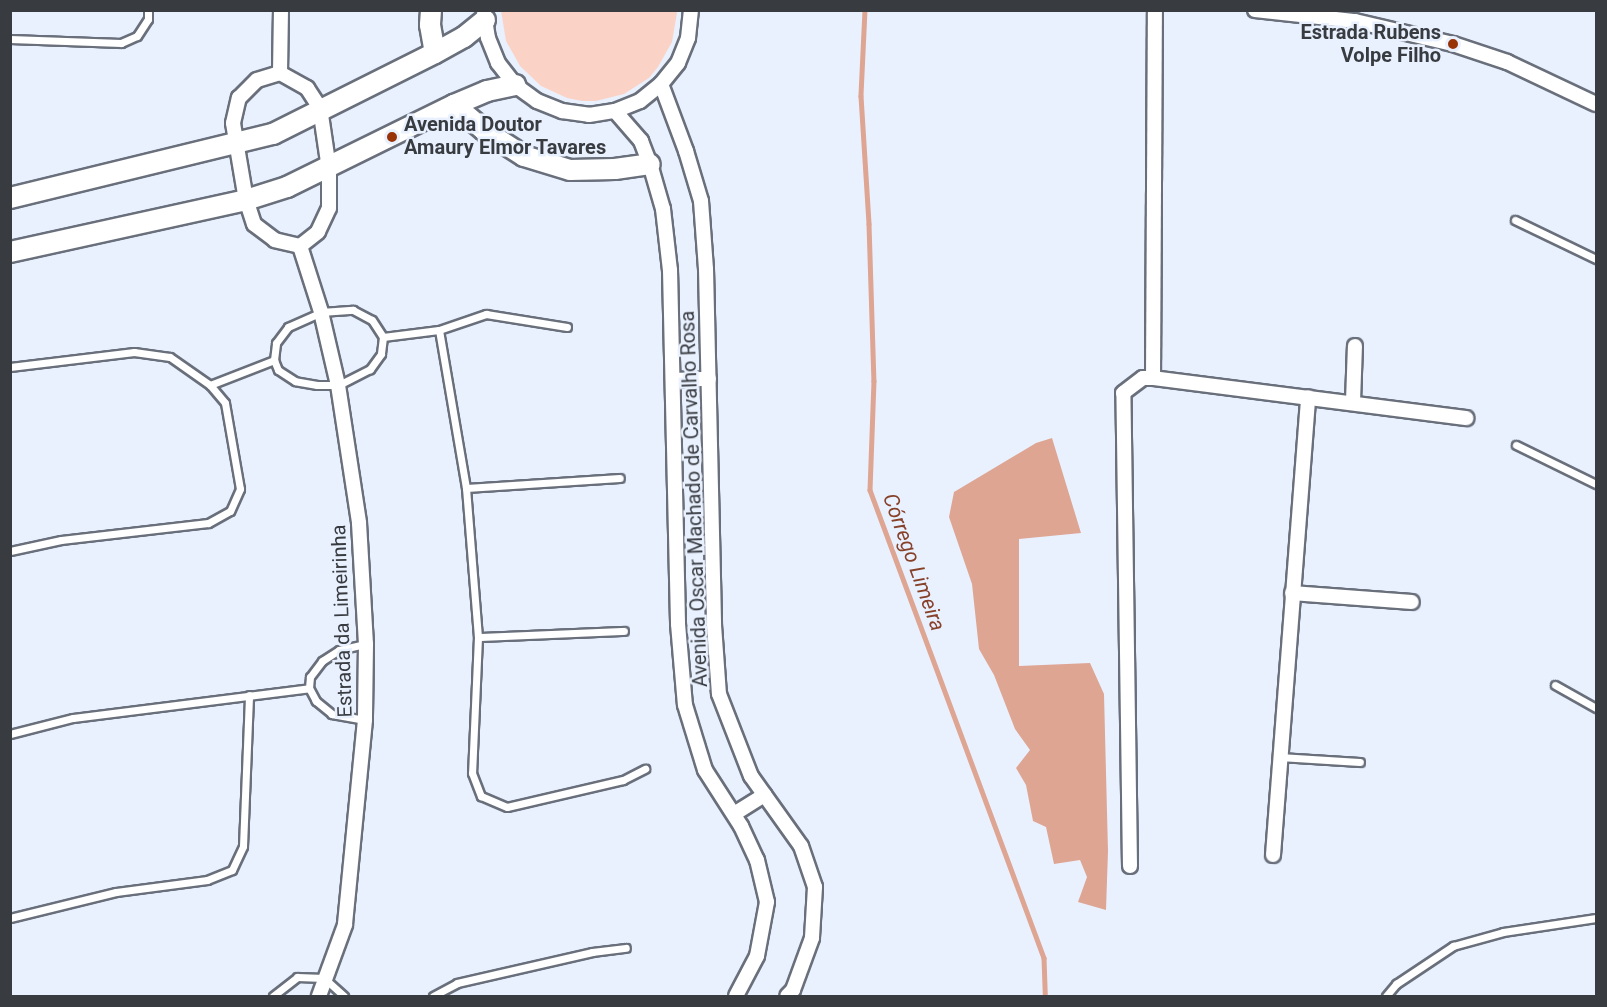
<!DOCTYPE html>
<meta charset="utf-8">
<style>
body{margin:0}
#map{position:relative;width:1607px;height:1007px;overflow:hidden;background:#e9f1ff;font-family:Roboto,sans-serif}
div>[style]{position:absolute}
.green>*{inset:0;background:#fbd3c6}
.water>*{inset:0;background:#dea592}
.stream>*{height:4.5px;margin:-2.25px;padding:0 2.25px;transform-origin:2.25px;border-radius:2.25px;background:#dea592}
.roads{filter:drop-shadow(2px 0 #696f7b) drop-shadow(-2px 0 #696f7b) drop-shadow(0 2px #696f7b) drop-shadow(0 -2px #696f7b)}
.lane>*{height:7px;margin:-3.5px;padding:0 3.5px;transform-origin:3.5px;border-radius:3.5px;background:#fff}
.street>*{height:14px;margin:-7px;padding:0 7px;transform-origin:7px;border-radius:7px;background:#fff}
.secondary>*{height:20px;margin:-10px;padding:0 10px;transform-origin:10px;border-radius:10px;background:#fff}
.dots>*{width:16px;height:16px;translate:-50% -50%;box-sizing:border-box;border:3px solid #e9f1ff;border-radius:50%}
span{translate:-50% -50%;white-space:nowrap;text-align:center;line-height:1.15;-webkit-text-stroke:5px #e9f1ff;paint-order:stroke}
.poi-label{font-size:20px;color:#383b40;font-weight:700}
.right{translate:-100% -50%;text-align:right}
.left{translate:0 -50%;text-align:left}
.street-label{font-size:20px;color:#383b40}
.water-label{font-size:21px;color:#874129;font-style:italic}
.frame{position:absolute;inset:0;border:12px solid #383b40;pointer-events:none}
</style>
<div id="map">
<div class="green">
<i style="clip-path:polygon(501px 11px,677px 10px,677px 13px,672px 42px,658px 67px,649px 78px,624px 94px,596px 101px,582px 101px,567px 98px,541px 86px,520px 66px,506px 41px)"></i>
</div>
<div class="water">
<i style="clip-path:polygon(1052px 438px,1081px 533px,1019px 539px,1019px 666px,1090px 663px,1104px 694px,1108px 851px,1106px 910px,1078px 902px,1087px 877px,1080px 860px,1054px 864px,1046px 827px,1033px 821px,1026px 785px,1016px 768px,1030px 750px,1015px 729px,994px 675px,979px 649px,972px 584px,949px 517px,954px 492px,1036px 443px)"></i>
</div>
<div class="stream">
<i style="left:865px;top:10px;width:86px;rotate:92.7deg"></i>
<i style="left:861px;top:96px;width:128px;rotate:86.4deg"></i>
<i style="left:869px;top:224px;width:157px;rotate:88.2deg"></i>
<i style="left:874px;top:381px;width:109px;rotate:92.1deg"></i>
<i style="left:870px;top:490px;width:499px;rotate:69.6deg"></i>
<i style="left:1044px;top:958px;width:38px;rotate:88deg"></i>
</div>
<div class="roads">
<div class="lane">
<i style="left:10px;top:39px;width:111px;rotate:2.1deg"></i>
<i style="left:121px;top:43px;width:17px;rotate:-24deg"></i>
<i style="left:137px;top:36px;width:20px;rotate:-57deg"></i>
<i style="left:148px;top:19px;width:9px;rotate:-90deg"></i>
<i style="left:1515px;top:220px;width:90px;rotate:25.7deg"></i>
<i style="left:353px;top:310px;width:21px;rotate:28deg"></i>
<i style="left:372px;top:320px;width:20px;rotate:57deg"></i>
<i style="left:383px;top:337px;width:17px;rotate:97deg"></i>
<i style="left:381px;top:354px;width:19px;rotate:126deg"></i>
<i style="left:370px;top:369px;width:36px;rotate:153deg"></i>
<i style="left:338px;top:385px;width:21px;rotate:180deg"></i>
<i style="left:317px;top:385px;width:22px;rotate:-170deg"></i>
<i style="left:295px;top:381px;width:20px;rotate:-147deg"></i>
<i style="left:278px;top:370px;width:11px;rotate:-112deg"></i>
<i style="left:274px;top:360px;width:17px;rotate:-83deg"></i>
<i style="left:276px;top:343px;width:20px;rotate:-53deg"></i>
<i style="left:288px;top:327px;width:36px;rotate:-24deg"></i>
<i style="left:321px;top:312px;width:32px;rotate:-4deg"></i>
<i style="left:439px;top:330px;width:160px;rotate:80.3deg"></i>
<i style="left:466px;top:488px;width:149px;rotate:85.4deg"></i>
<i style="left:478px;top:637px;width:136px;rotate:92.5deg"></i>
<i style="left:472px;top:773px;width:25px;rotate:69deg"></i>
<i style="left:481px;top:796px;width:28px;rotate:23deg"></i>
<i style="left:507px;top:807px;width:119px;rotate:-13.1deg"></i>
<i style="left:623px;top:780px;width:25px;rotate:-27deg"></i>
<i style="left:383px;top:337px;width:56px;rotate:-7.1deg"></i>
<i style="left:439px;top:330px;width:50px;rotate:-18.8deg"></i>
<i style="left:486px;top:314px;width:82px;rotate:9.1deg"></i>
<i style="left:10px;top:367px;width:125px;rotate:-6.9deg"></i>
<i style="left:134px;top:352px;width:36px;rotate:8deg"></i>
<i style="left:170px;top:357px;width:49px;rotate:35deg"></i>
<i style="left:210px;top:385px;width:23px;rotate:50deg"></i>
<i style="left:225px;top:403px;width:87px;rotate:80.1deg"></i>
<i style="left:240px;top:489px;width:24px;rotate:114deg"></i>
<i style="left:230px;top:511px;width:25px;rotate:151deg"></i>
<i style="left:208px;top:523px;width:148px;rotate:173.4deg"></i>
<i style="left:61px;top:540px;width:52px;rotate:167.8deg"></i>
<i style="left:210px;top:385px;width:69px;rotate:-21.3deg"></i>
<i style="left:1516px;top:445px;width:89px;rotate:26deg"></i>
<i style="left:466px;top:488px;width:154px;rotate:-3.7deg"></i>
<i style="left:478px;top:637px;width:146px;rotate:-2.4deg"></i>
<i style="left:1555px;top:685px;width:47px;rotate:29.3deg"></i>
<i style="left:365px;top:720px;width:34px;rotate:-170deg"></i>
<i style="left:332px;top:714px;width:21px;rotate:-141deg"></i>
<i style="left:316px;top:701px;width:15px;rotate:-118deg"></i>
<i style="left:309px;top:688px;width:11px;rotate:-85deg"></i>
<i style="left:310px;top:677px;width:20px;rotate:-53deg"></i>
<i style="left:322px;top:661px;width:20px;rotate:-33deg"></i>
<i style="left:339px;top:650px;width:28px;rotate:-13deg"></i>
<i style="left:10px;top:734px;width:65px;rotate:-14.3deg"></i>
<i style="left:73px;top:718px;width:238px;rotate:-7.2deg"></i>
<i style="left:1279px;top:757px;width:81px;rotate:3.5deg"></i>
<i style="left:10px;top:918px;width:109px;rotate:-13.8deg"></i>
<i style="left:116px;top:892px;width:92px;rotate:-7.5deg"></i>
<i style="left:207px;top:880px;width:27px;rotate:-22deg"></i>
<i style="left:232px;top:870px;width:26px;rotate:-65deg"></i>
<i style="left:243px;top:846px;width:151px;rotate:-87.7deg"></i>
<i style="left:273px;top:996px;width:31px;rotate:-38deg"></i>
<i style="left:297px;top:977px;width:27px;rotate:2deg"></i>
<i style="left:324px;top:978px;width:27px;rotate:42deg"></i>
<i style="left:433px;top:996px;width:27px;rotate:-28deg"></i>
<i style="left:457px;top:983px;width:139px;rotate:-12.9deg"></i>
<i style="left:592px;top:952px;width:34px;rotate:-7deg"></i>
<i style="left:1386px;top:996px;width:16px;rotate:-50deg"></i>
<i style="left:1396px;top:984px;width:69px;rotate:-33.7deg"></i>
<i style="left:1453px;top:946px;width:52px;rotate:-15.6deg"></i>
<i style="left:1503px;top:932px;width:94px;rotate:-8.6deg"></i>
</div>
<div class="street">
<i style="left:1255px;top:10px;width:101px;rotate:6.3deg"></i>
<i style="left:1355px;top:21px;width:101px;rotate:13.2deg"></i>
<i style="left:1453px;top:44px;width:57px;rotate:18.4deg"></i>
<i style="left:1507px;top:62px;width:98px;rotate:25.3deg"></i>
<i style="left:484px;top:13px;width:25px;rotate:81deg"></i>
<i style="left:488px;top:38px;width:27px;rotate:68deg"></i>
<i style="left:498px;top:63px;width:28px;rotate:52deg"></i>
<i style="left:515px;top:85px;width:27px;rotate:36deg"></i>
<i style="left:537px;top:101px;width:27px;rotate:22deg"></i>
<i style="left:562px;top:111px;width:27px;rotate:8deg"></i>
<i style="left:589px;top:115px;width:26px;rotate:-9deg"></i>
<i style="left:615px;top:111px;width:27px;rotate:-22deg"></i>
<i style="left:640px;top:101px;width:27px;rotate:-39deg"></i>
<i style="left:661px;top:84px;width:27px;rotate:-51deg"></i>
<i style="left:678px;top:63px;width:27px;rotate:-68deg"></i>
<i style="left:688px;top:38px;width:28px;rotate:-84deg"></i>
<i style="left:280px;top:73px;width:31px;rotate:29deg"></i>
<i style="left:307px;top:88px;width:24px;rotate:57deg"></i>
<i style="left:320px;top:108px;width:62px;rotate:81.6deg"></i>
<i style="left:329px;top:169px;width:39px;rotate:90deg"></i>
<i style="left:329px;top:208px;width:26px;rotate:115deg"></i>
<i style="left:318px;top:232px;width:23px;rotate:142deg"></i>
<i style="left:300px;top:246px;width:26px;rotate:-167deg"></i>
<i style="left:275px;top:240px;width:26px;rotate:-143deg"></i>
<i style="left:254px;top:224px;width:25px;rotate:-108deg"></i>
<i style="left:246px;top:200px;width:78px;rotate:-99.6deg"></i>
<i style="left:233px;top:123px;width:26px;rotate:-77deg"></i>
<i style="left:239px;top:98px;width:25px;rotate:-45deg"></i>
<i style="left:257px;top:80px;width:24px;rotate:-17deg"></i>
<i style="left:280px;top:73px;width:63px;rotate:-89.1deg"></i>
<i style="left:661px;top:84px;width:72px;rotate:69.5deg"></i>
<i style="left:686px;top:151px;width:52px;rotate:73.3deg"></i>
<i style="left:701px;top:201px;width:68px;rotate:85.8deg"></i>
<i style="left:706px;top:269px;width:356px;rotate:88.7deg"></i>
<i style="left:714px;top:625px;width:69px;rotate:85.9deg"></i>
<i style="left:719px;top:694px;width:88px;rotate:68.7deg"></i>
<i style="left:751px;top:776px;width:86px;rotate:54.5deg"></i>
<i style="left:801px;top:846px;width:43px;rotate:71.1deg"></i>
<i style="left:815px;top:887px;width:51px;rotate:93.4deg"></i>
<i style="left:812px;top:938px;width:55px;rotate:110.1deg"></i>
<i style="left:793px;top:990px;width:8px;rotate:135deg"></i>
<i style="left:615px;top:111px;width:40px;rotate:49deg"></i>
<i style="left:641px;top:141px;width:25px;rotate:69deg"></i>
<i style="left:650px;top:164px;width:47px;rotate:73.9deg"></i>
<i style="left:663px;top:209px;width:61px;rotate:83.5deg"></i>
<i style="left:670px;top:270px;width:354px;rotate:88.7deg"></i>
<i style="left:678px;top:624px;width:81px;rotate:85.1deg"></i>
<i style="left:685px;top:705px;width:68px;rotate:72.9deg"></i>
<i style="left:705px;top:770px;width:67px;rotate:57.3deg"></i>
<i style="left:741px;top:826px;width:38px;rotate:65deg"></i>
<i style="left:757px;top:860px;width:43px;rotate:76.6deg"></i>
<i style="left:767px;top:902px;width:55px;rotate:100.5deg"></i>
<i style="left:757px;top:956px;width:45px;rotate:117.7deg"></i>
<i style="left:300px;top:246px;width:69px;rotate:72.3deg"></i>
<i style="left:321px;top:312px;width:75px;rotate:76.9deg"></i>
<i style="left:338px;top:385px;width:140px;rotate:81.3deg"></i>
<i style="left:359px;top:523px;width:121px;rotate:86.7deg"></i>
<i style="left:366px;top:644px;width:76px;rotate:90.8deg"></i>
<i style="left:365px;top:720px;width:206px;rotate:95.6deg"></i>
<i style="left:345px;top:925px;width:76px;rotate:110.1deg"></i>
<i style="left:1153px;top:378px;width:368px;rotate:-89.7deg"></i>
<i style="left:673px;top:380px;width:36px;rotate:-2deg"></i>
<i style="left:1353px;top:402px;width:56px;rotate:-88deg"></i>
<i style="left:1292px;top:593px;width:120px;rotate:4.3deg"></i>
<i style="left:734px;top:814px;width:36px;rotate:-32deg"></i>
<i style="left:1273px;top:855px;width:459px;rotate:-85.6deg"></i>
<i style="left:1130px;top:866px;width:473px;rotate:-90.8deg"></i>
<i style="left:1123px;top:393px;width:25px;rotate:-37deg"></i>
<i style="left:1143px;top:378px;width:10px"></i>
<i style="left:1153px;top:378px;width:316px;rotate:7.3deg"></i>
</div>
<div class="secondary">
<i style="left:431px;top:10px;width:15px;rotate:94deg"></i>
<i style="left:430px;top:25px;width:28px;rotate:80deg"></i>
<i style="left:454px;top:105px;width:40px;rotate:40deg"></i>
<i style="left:485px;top:131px;width:46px;rotate:32.7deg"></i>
<i style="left:524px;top:156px;width:48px;rotate:16.9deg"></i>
<i style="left:570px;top:170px;width:45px;rotate:-1.3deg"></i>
<i style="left:615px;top:169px;width:35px;rotate:-8deg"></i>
<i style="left:10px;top:198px;width:271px;rotate:-13.7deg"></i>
<i style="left:273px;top:134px;width:181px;rotate:-26.6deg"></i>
<i style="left:435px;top:53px;width:33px;rotate:-29deg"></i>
<i style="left:464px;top:37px;width:27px;rotate:-39deg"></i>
<i style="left:10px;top:252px;width:242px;rotate:-12.4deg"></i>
<i style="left:246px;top:200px;width:43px;rotate:-17.6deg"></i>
<i style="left:287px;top:187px;width:186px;rotate:-26.2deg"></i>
<i style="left:454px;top:105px;width:36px;rotate:-23deg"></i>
<i style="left:487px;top:91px;width:29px;rotate:-12deg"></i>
</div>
</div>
<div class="dots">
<i style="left:1453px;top:44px;background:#983307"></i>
<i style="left:392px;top:137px;background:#983307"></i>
</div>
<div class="poi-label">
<span class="right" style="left:1441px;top:44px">Estrada Rubens<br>Volpe Filho</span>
<span class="left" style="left:404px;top:136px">Avenida Doutor<br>Amaury Elmor Tavares</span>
</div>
<div class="street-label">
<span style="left:694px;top:499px;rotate:-92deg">Avenida Oscar Machado de Carvalho Rosa</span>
<span style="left:342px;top:621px;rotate:-92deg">Estrada da Limeirinha</span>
</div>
<div class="water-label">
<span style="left:914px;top:562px;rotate:70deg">Córrego Limeira</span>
</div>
<div class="frame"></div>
</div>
